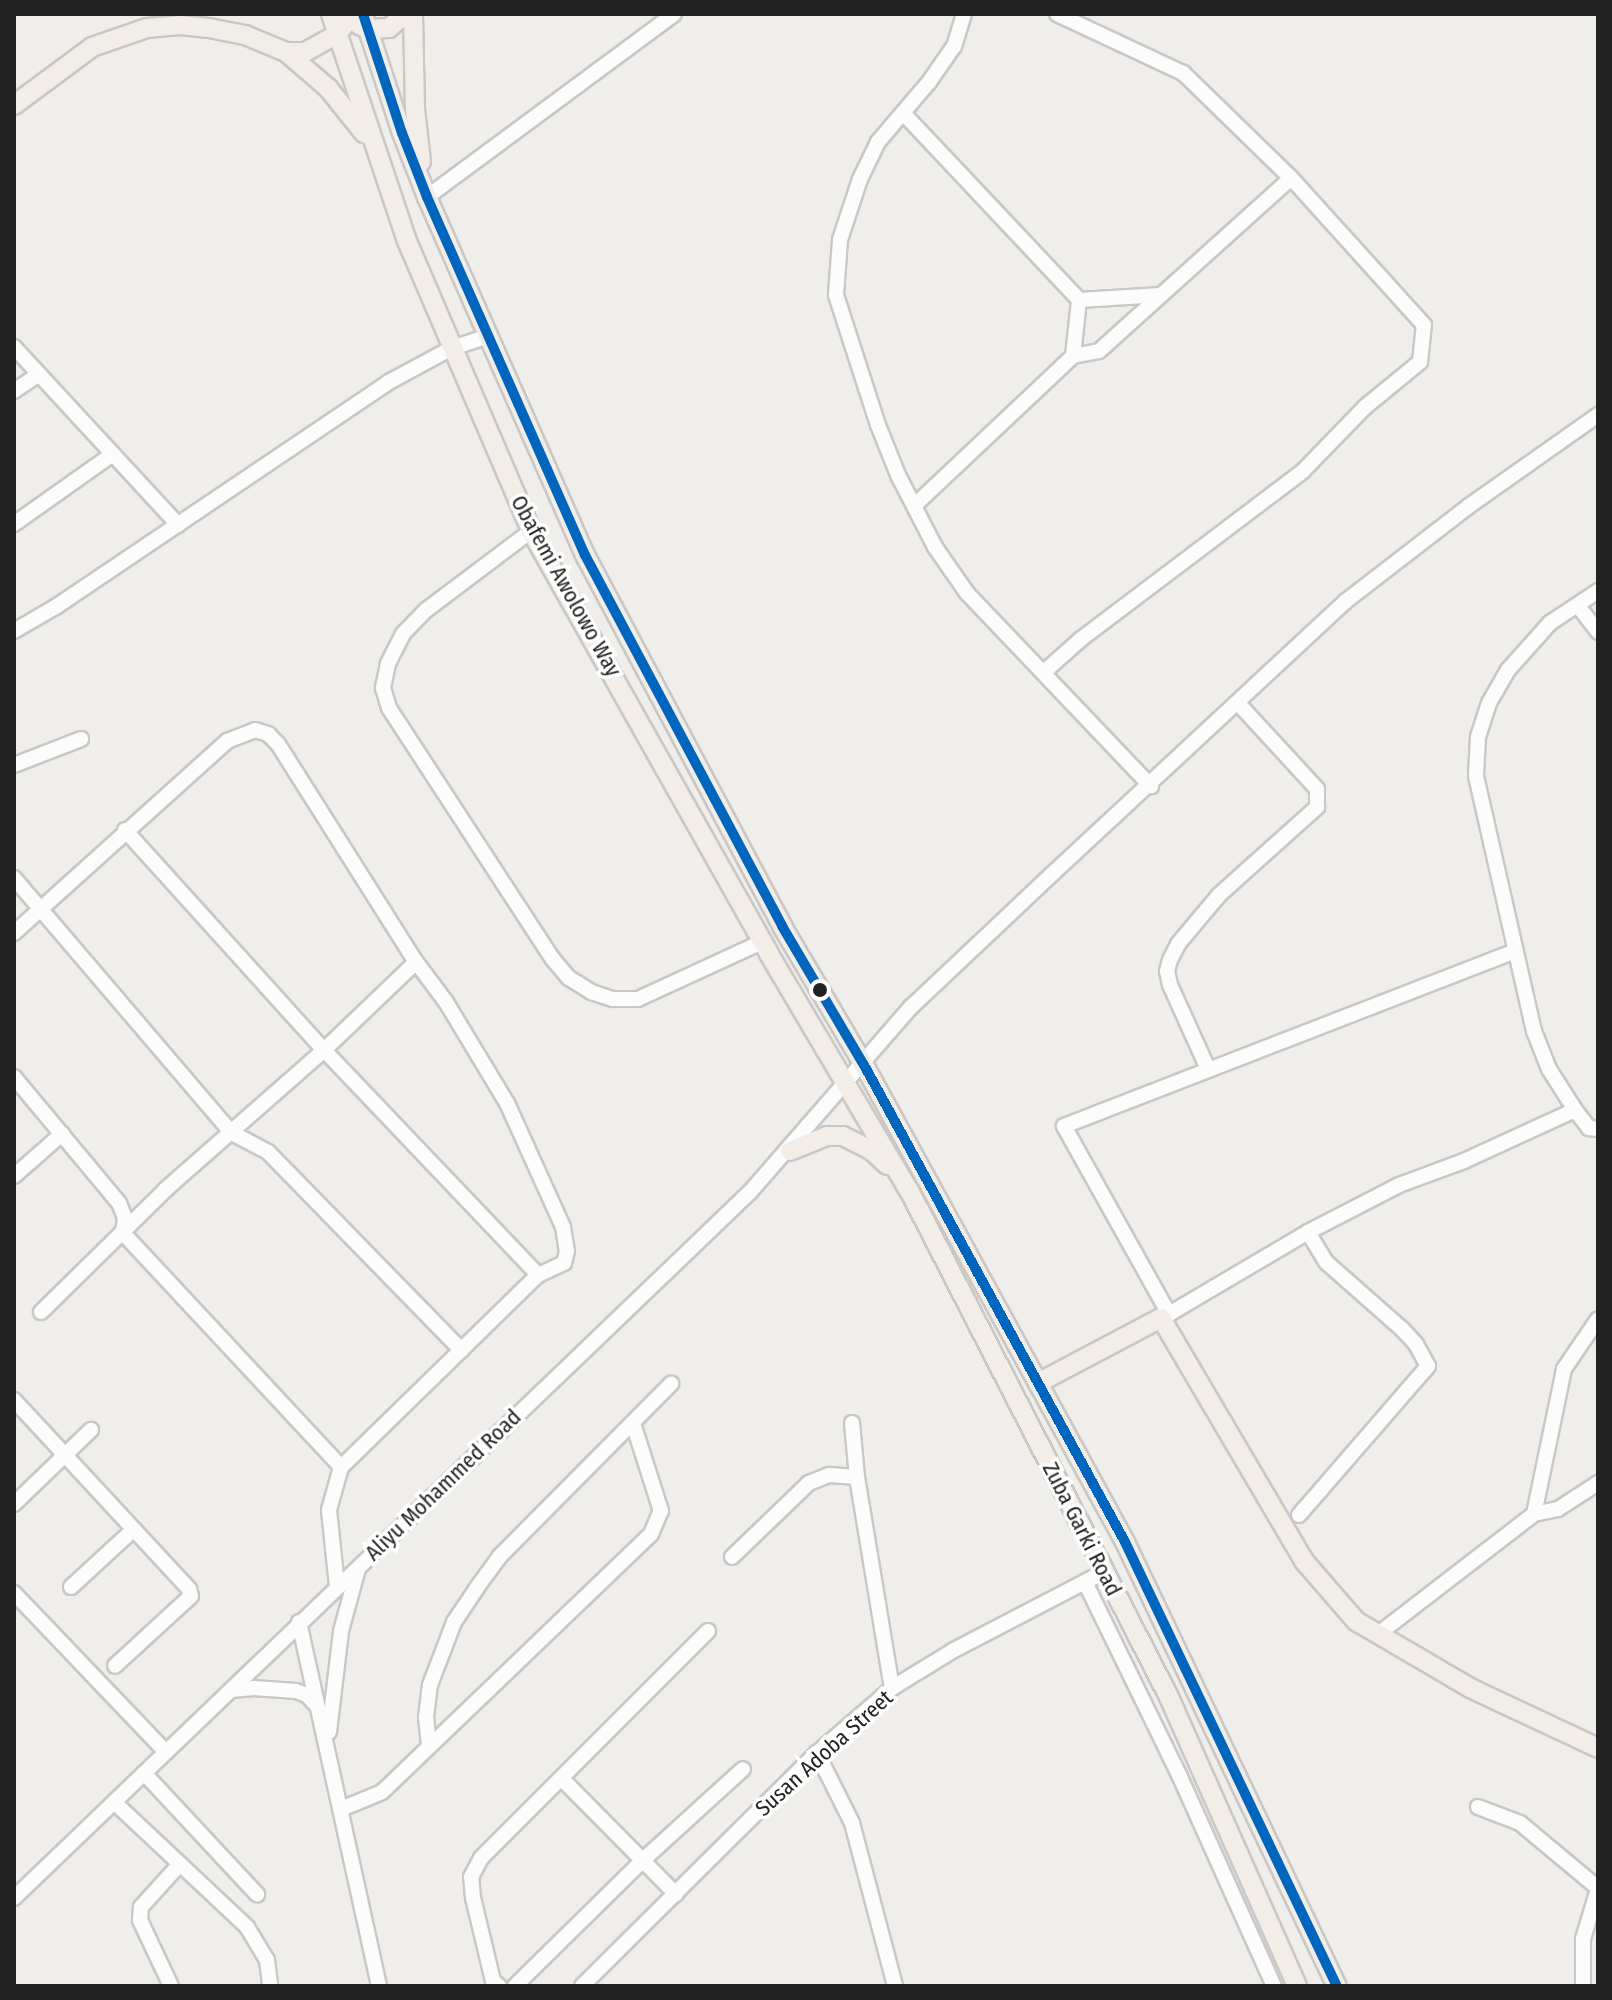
<!DOCTYPE html>
<style>
body{margin:0}
#map{position:relative;width:1612px;height:2000px;overflow:hidden;background:#f0eeeb;font-family:"Fira Sans Condensed",sans-serif}
div>[style]{position:absolute}
.roads{filter:drop-shadow(2px 0 #c9c8c7) drop-shadow(-2px 0 #c9c8c7) drop-shadow(0 2px #c9c8c7) drop-shadow(0 -2px #c9c8c7)}
.minor>*{height:14px;margin:-7px;padding:0 7px;transform-origin:7px;border-radius:7px;background:#fdfcfc}
.major>*{height:18px;margin:-9px;padding:0 9px;transform-origin:9px;border-radius:9px;background:#f3ede7}
.bus-1>*{height:10px;margin:-5px;padding:0 5px;transform-origin:5px;border-radius:5px;background:#0065bd}
.dots>*{width:22px;height:22px;translate:-50% -50%;box-sizing:border-box;border:4px solid #fff;border-radius:50%}
span{translate:-50% -50%;white-space:nowrap;text-align:center;line-height:1.15;-webkit-text-stroke:7px #fff;paint-order:stroke}
.street-label{font-size:22px;color:#222}
.frame{position:absolute;inset:0;border:16px solid #222;pointer-events:none}
</style>
<div id="map">
<div class="roads">
<div class="minor">
<i style="left:964px;top:14px;width:34px;rotate:107deg"></i>
<i style="left:954px;top:46px;width:44px;rotate:124.8deg"></i>
<i style="left:929px;top:82px;width:79px;rotate:130.4deg"></i>
<i style="left:878px;top:142px;width:41px;rotate:115.9deg"></i>
<i style="left:860px;top:179px;width:64px;rotate:108.2deg"></i>
<i style="left:840px;top:240px;width:55px;rotate:94.2deg"></i>
<i style="left:836px;top:295px;width:137px;rotate:72.1deg"></i>
<i style="left:878px;top:425px;width:54px;rotate:68.2deg"></i>
<i style="left:898px;top:475px;width:81px;rotate:62.8deg"></i>
<i style="left:935px;top:547px;width:56px;rotate:55.2deg"></i>
<i style="left:967px;top:593px;width:267px;rotate:46.4deg"></i>
<i style="left:904px;top:114px;width:255px;rotate:46.7deg"></i>
<i style="left:1079px;top:300px;width:56px;rotate:96.1deg"></i>
<i style="left:427px;top:197px;width:307px;rotate:-36.5deg"></i>
<i style="left:1079px;top:300px;width:82px;rotate:-3.5deg"></i>
<i style="left:14px;top:347px;width:242px;rotate:47.3deg"></i>
<i style="left:14px;top:391px;width:30px;rotate:-34deg"></i>
<i style="left:915px;top:505px;width:217px;rotate:-43.3deg"></i>
<i style="left:1073px;top:356px;width:26px;rotate:-11deg"></i>
<i style="left:1099px;top:351px;width:258px;rotate:-42deg"></i>
<i style="left:14px;top:524px;width:121px;rotate:-35.3deg"></i>
<i style="left:531px;top:531px;width:131px;rotate:143deg"></i>
<i style="left:426px;top:610px;width:33px;rotate:134deg"></i>
<i style="left:403px;top:634px;width:34px;rotate:117deg"></i>
<i style="left:388px;top:664px;width:25px;rotate:102deg"></i>
<i style="left:383px;top:688px;width:21px;rotate:73deg"></i>
<i style="left:389px;top:708px;width:298px;rotate:56.9deg"></i>
<i style="left:552px;top:958px;width:26px;rotate:50deg"></i>
<i style="left:569px;top:978px;width:26px;rotate:32deg"></i>
<i style="left:591px;top:992px;width:23px;rotate:18deg"></i>
<i style="left:613px;top:999px;width:25px"></i>
<i style="left:638px;top:999px;width:136px;rotate:-24.7deg"></i>
<i style="left:1598px;top:591px;width:58px;rotate:146.3deg"></i>
<i style="left:1550px;top:623px;width:63px;rotate:131.8deg"></i>
<i style="left:1508px;top:670px;width:38px;rotate:120deg"></i>
<i style="left:1489px;top:703px;width:36px;rotate:108deg"></i>
<i style="left:1478px;top:737px;width:39px;rotate:93deg"></i>
<i style="left:1476px;top:776px;width:262px;rotate:77.2deg"></i>
<i style="left:1534px;top:1031px;width:41px;rotate:68.5deg"></i>
<i style="left:1549px;top:1069px;width:49px;rotate:57.6deg"></i>
<i style="left:1575px;top:1110px;width:23px;rotate:52deg"></i>
<i style="left:1589px;top:1128px;width:9px;rotate:6deg"></i>
<i style="left:1578px;top:606px;width:33px;rotate:52deg"></i>
<i style="left:14px;top:631px;width:50px;rotate:-30.2deg"></i>
<i style="left:57px;top:606px;width:398px;rotate:-34deg"></i>
<i style="left:387px;top:383px;width:74px;rotate:-28.3deg"></i>
<i style="left:452px;top:348px;width:39px;rotate:-18deg"></i>
<i style="left:1044px;top:672px;width:50px;rotate:-41.7deg"></i>
<i style="left:1081px;top:639px;width:278px;rotate:-37.1deg"></i>
<i style="left:1303px;top:471px;width:89px;rotate:-45.9deg"></i>
<i style="left:1365px;top:407px;width:71px;rotate:-39.3deg"></i>
<i style="left:1420px;top:362px;width:37px;rotate:-84deg"></i>
<i style="left:1424px;top:325px;width:198px;rotate:-132.1deg"></i>
<i style="left:1291px;top:178px;width:151px;rotate:-135.8deg"></i>
<i style="left:1183px;top:73px;width:139px;rotate:-154.9deg"></i>
<i style="left:14px;top:765px;width:72px;rotate:-21.2deg"></i>
<i style="left:125px;top:830px;width:297px;rotate:47.9deg"></i>
<i style="left:324px;top:1050px;width:311px;rotate:46.4deg"></i>
<i style="left:14px;top:878px;width:335px;rotate:49.5deg"></i>
<i style="left:232px;top:1133px;width:41px;rotate:27.8deg"></i>
<i style="left:268px;top:1152px;width:277px;rotate:45.7deg"></i>
<i style="left:14px;top:933px;width:287px;rotate:-42deg"></i>
<i style="left:227px;top:741px;width:30px;rotate:-21deg"></i>
<i style="left:255px;top:730px;width:14px;rotate:17deg"></i>
<i style="left:268px;top:734px;width:14px;rotate:45deg"></i>
<i style="left:278px;top:744px;width:258px;rotate:57.7deg"></i>
<i style="left:416px;top:962px;width:50px;rotate:53.1deg"></i>
<i style="left:446px;top:1002px;width:118px;rotate:58.9deg"></i>
<i style="left:507px;top:1103px;width:136px;rotate:65.7deg"></i>
<i style="left:563px;top:1227px;width:24px;rotate:81deg"></i>
<i style="left:567px;top:1251px;width:12px;rotate:104deg"></i>
<i style="left:564px;top:1263px;width:29px;rotate:155deg"></i>
<i style="left:538px;top:1275px;width:275px;rotate:135.7deg"></i>
<i style="left:341px;top:1467px;width:45px;rotate:105.6deg"></i>
<i style="left:329px;top:1510px;width:76px;rotate:84deg"></i>
<i style="left:1208px;top:1069px;width:92px;rotate:-114.3deg"></i>
<i style="left:1170px;top:985px;width:14px;rotate:-102deg"></i>
<i style="left:1167px;top:971px;width:11px;rotate:-75deg"></i>
<i style="left:1170px;top:960px;width:18px;rotate:-63deg"></i>
<i style="left:1178px;top:944px;width:64px;rotate:-50.1deg"></i>
<i style="left:1219px;top:895px;width:132px;rotate:-41.9deg"></i>
<i style="left:1317px;top:807px;width:18px;rotate:-90deg"></i>
<i style="left:1317px;top:789px;width:117px;rotate:-132.6deg"></i>
<i style="left:14px;top:1077px;width:164px;rotate:50.2deg"></i>
<i style="left:119px;top:1203px;width:16px;rotate:68deg"></i>
<i style="left:125px;top:1218px;width:15px;rotate:98deg"></i>
<i style="left:123px;top:1233px;width:320px;rotate:47deg"></i>
<i style="left:14px;top:1176px;width:64px;rotate:-41.2deg"></i>
<i style="left:41px;top:1312px;width:175px;rotate:-44.5deg"></i>
<i style="left:166px;top:1189px;width:210px;rotate:-41.3deg"></i>
<i style="left:324px;top:1050px;width:127px;rotate:-43.7deg"></i>
<i style="left:1169px;top:1314px;width:161px;rotate:-30.5deg"></i>
<i style="left:1308px;top:1232px;width:102px;rotate:-27.3deg"></i>
<i style="left:1399px;top:1185px;width:69px;rotate:-20.3deg"></i>
<i style="left:1464px;top:1161px;width:122px;rotate:-24.7deg"></i>
<i style="left:1161px;top:1318px;width:9px;rotate:-27deg"></i>
<i style="left:1169px;top:1314px;width:215px;rotate:-119.2deg"></i>
<i style="left:1064px;top:1126px;width:484px;rotate:-21.2deg"></i>
<i style="left:14px;top:1400px;width:258px;rotate:47.2deg"></i>
<i style="left:189px;top:1589px;width:7px;rotate:74deg"></i>
<i style="left:191px;top:1596px;width:103px;rotate:137.4deg"></i>
<i style="left:852px;top:1423px;width:54px;rotate:84.7deg"></i>
<i style="left:857px;top:1477px;width:214px;rotate:80.6deg"></i>
<i style="left:14px;top:1504px;width:107px;rotate:-43.9deg"></i>
<i style="left:1534px;top:1514px;width:25px;rotate:-12deg"></i>
<i style="left:1558px;top:1509px;width:48px;rotate:-33deg"></i>
<i style="left:1299px;top:1515px;width:197px;rotate:-49.1deg"></i>
<i style="left:1428px;top:1366px;width:25px;rotate:-119deg"></i>
<i style="left:1416px;top:1344px;width:21px;rotate:-133deg"></i>
<i style="left:1402px;top:1329px;width:101px;rotate:-138.6deg"></i>
<i style="left:1326px;top:1262px;width:35px;rotate:-121deg"></i>
<i style="left:732px;top:1557px;width:107px;rotate:-43.9deg"></i>
<i style="left:809px;top:1483px;width:22px;rotate:-22deg"></i>
<i style="left:829px;top:1475px;width:28px;rotate:4deg"></i>
<i style="left:1085px;top:1582px;width:217px;rotate:64deg"></i>
<i style="left:1180px;top:1777px;width:229px;rotate:65.8deg"></i>
<i style="left:71px;top:1587px;width:84px;rotate:-42.6deg"></i>
<i style="left:14px;top:1593px;width:220px;rotate:46.3deg"></i>
<i style="left:299px;top:1622px;width:373px;rotate:77.6deg"></i>
<i style="left:1377px;top:1635px;width:198px;rotate:-37.6deg"></i>
<i style="left:1534px;top:1514px;width:148px;rotate:-78.3deg"></i>
<i style="left:1564px;top:1369px;width:60px;rotate:-55.8deg"></i>
<i style="left:231px;top:1690px;width:23px;rotate:-5deg"></i>
<i style="left:254px;top:1688px;width:42px;rotate:4.1deg"></i>
<i style="left:296px;top:1691px;width:12px;rotate:20deg"></i>
<i style="left:307px;top:1695px;width:15px;rotate:48deg"></i>
<i style="left:329px;top:1732px;width:102px;rotate:-83.2deg"></i>
<i style="left:341px;top:1631px;width:64px;rotate:-74.7deg"></i>
<i style="left:429px;top:1745px;width:28px;rotate:-96deg"></i>
<i style="left:426px;top:1717px;width:32px;rotate:-83deg"></i>
<i style="left:430px;top:1685px;width:67px;rotate:-69.1deg"></i>
<i style="left:454px;top:1622px;width:40px;rotate:-56deg"></i>
<i style="left:476px;top:1589px;width:41px;rotate:-54deg"></i>
<i style="left:500px;top:1556px;width:243px;rotate:-45.2deg"></i>
<i style="left:817px;top:1753px;width:78px;rotate:63.4deg"></i>
<i style="left:852px;top:1823px;width:169px;rotate:75.2deg"></i>
<i style="left:144px;top:1773px;width:166px;rotate:47deg"></i>
<i style="left:562px;top:1779px;width:162px;rotate:45.3deg"></i>
<i style="left:114px;top:1802px;width:183px;rotate:43.2deg"></i>
<i style="left:247px;top:1927px;width:39px;rotate:59deg"></i>
<i style="left:267px;top:1960px;width:26px;rotate:83deg"></i>
<i style="left:1478px;top:1807px;width:45px;rotate:20.9deg"></i>
<i style="left:1520px;top:1823px;width:102px;rotate:39.8deg"></i>
<i style="left:341px;top:1809px;width:44px;rotate:-22.5deg"></i>
<i style="left:382px;top:1792px;width:373px;rotate:-43.8deg"></i>
<i style="left:651px;top:1534px;width:25px;rotate:-67deg"></i>
<i style="left:661px;top:1511px;width:92px;rotate:-107.7deg"></i>
<i style="left:14px;top:1898px;width:1020px;rotate:-43.81deg"></i>
<i style="left:750px;top:1192px;width:245px;rotate:-49deg"></i>
<i style="left:911px;top:1007px;width:194px;rotate:-43.3deg"></i>
<i style="left:1052px;top:874px;width:401px;rotate:-42.9deg"></i>
<i style="left:1346px;top:601px;width:155px;rotate:-37.7deg"></i>
<i style="left:1469px;top:506px;width:158px;rotate:-35.2deg"></i>
<i style="left:171px;top:1986px;width:73px;rotate:-115.2deg"></i>
<i style="left:140px;top:1920px;width:13px;rotate:-86deg"></i>
<i style="left:141px;top:1907px;width:58px;rotate:-47.8deg"></i>
<i style="left:499px;top:1986px;width:8px;rotate:-140deg"></i>
<i style="left:493px;top:1981px;width:85px;rotate:-103.5deg"></i>
<i style="left:473px;top:1898px;width:21px;rotate:-95deg"></i>
<i style="left:471px;top:1877px;width:21px;rotate:-62deg"></i>
<i style="left:481px;top:1858px;width:321px;rotate:-45deg"></i>
<i style="left:515px;top:1986px;width:180px;rotate:-44.5deg"></i>
<i style="left:643px;top:1860px;width:135px;rotate:-42.3deg"></i>
<i style="left:582px;top:1986px;width:331px;rotate:-44.8deg"></i>
<i style="left:817px;top:1753px;width:99px;rotate:-40.9deg"></i>
<i style="left:892px;top:1688px;width:73px;rotate:-31.5deg"></i>
<i style="left:954px;top:1650px;width:169px;rotate:-27.5deg"></i>
<i style="left:1583px;top:1986px;width:47px;rotate:-90deg"></i>
<i style="left:1583px;top:1939px;width:52px;rotate:-73.3deg"></i>
</div>
<div class="major">
<i style="left:331px;top:14px;width:239px;rotate:71.5deg"></i>
<i style="left:407px;top:241px;width:315px;rotate:66.8deg"></i>
<i style="left:531px;top:531px;width:485px;rotate:60.6deg"></i>
<i style="left:769px;top:954px;width:277px;rotate:59.4deg"></i>
<i style="left:910px;top:1192px;width:568px;rotate:62.85deg"></i>
<i style="left:1169px;top:1697px;width:316px;rotate:66.1deg"></i>
<i style="left:363px;top:14px;width:125px;rotate:71.9deg"></i>
<i style="left:402px;top:133px;width:69px;rotate:68.7deg"></i>
<i style="left:427px;top:197px;width:391px;rotate:66.2deg"></i>
<i style="left:585px;top:555px;width:420px;rotate:62deg"></i>
<i style="left:782px;top:926px;width:161px;rotate:59.5deg"></i>
<i style="left:864px;top:1065px;width:544px;rotate:61.31deg"></i>
<i style="left:1125px;top:1542px;width:492px;rotate:64.5deg"></i>
<i style="left:413px;top:14px;width:95px;rotate:88.8deg"></i>
<i style="left:415px;top:109px;width:53px;rotate:83.5deg"></i>
<i style="left:359px;top:25px;width:10px;rotate:24deg"></i>
<i style="left:368px;top:29px;width:21px;rotate:-3deg"></i>
<i style="left:389px;top:28px;width:21px;rotate:-41deg"></i>
<i style="left:286px;top:52px;width:55px;rotate:40.6deg"></i>
<i style="left:328px;top:88px;width:58px;rotate:51.3deg"></i>
<i style="left:14px;top:105px;width:97px;rotate:-36.6deg"></i>
<i style="left:92px;top:47px;width:58px;rotate:-19.1deg"></i>
<i style="left:147px;top:28px;width:33px;rotate:-5deg"></i>
<i style="left:180px;top:25px;width:29px;rotate:6deg"></i>
<i style="left:209px;top:28px;width:37px;rotate:11deg"></i>
<i style="left:245px;top:35px;width:44px;rotate:22.5deg"></i>
<i style="left:286px;top:52px;width:19px"></i>
<i style="left:305px;top:52px;width:37px;rotate:-29deg"></i>
<i style="left:337px;top:34px;width:26px;rotate:-50deg"></i>
<i style="left:790px;top:1151px;width:40px;rotate:-22deg"></i>
<i style="left:827px;top:1136px;width:16px"></i>
<i style="left:843px;top:1136px;width:31px;rotate:27deg"></i>
<i style="left:871px;top:1150px;width:22px;rotate:43deg"></i>
<i style="left:1038px;top:1383px;width:139px;rotate:-27.9deg"></i>
<i style="left:1161px;top:1318px;width:282px;rotate:59.5deg"></i>
<i style="left:1304px;top:1561px;width:79px;rotate:49.1deg"></i>
<i style="left:1356px;top:1621px;width:132px;rotate:30.4deg"></i>
<i style="left:1470px;top:1688px;width:141px;rotate:25.1deg"></i>
</div>
</div>
<div class="bus-1">
<i style="left:363px;top:14px;width:125px;rotate:71.9deg"></i>
<i style="left:402px;top:133px;width:69px;rotate:68.7deg"></i>
<i style="left:427px;top:197px;width:391px;rotate:66.2deg"></i>
<i style="left:585px;top:555px;width:420px;rotate:62deg"></i>
<i style="left:782px;top:926px;width:161px;rotate:59.5deg"></i>
<i style="left:864px;top:1065px;width:544px;rotate:61.31deg"></i>
<i style="left:1125px;top:1542px;width:492px;rotate:64.5deg"></i>
</div>
<div class="dots">
<i style="left:820px;top:990px;background:#222"></i>
</div>
<div class="street-label">
<span style="left:566px;top:586px;rotate:61deg">Obafemi Awolowo Way</span>
<span style="left:443px;top:1485px;rotate:-44deg">Aliyu Mohammed Road</span>
<span style="left:1082px;top:1529px;rotate:63deg">Zuba Garki Road</span>
<span style="left:824px;top:1753px;rotate:-42deg">Susan Adoba Street</span>
</div>
<div class="frame"></div>
</div>
